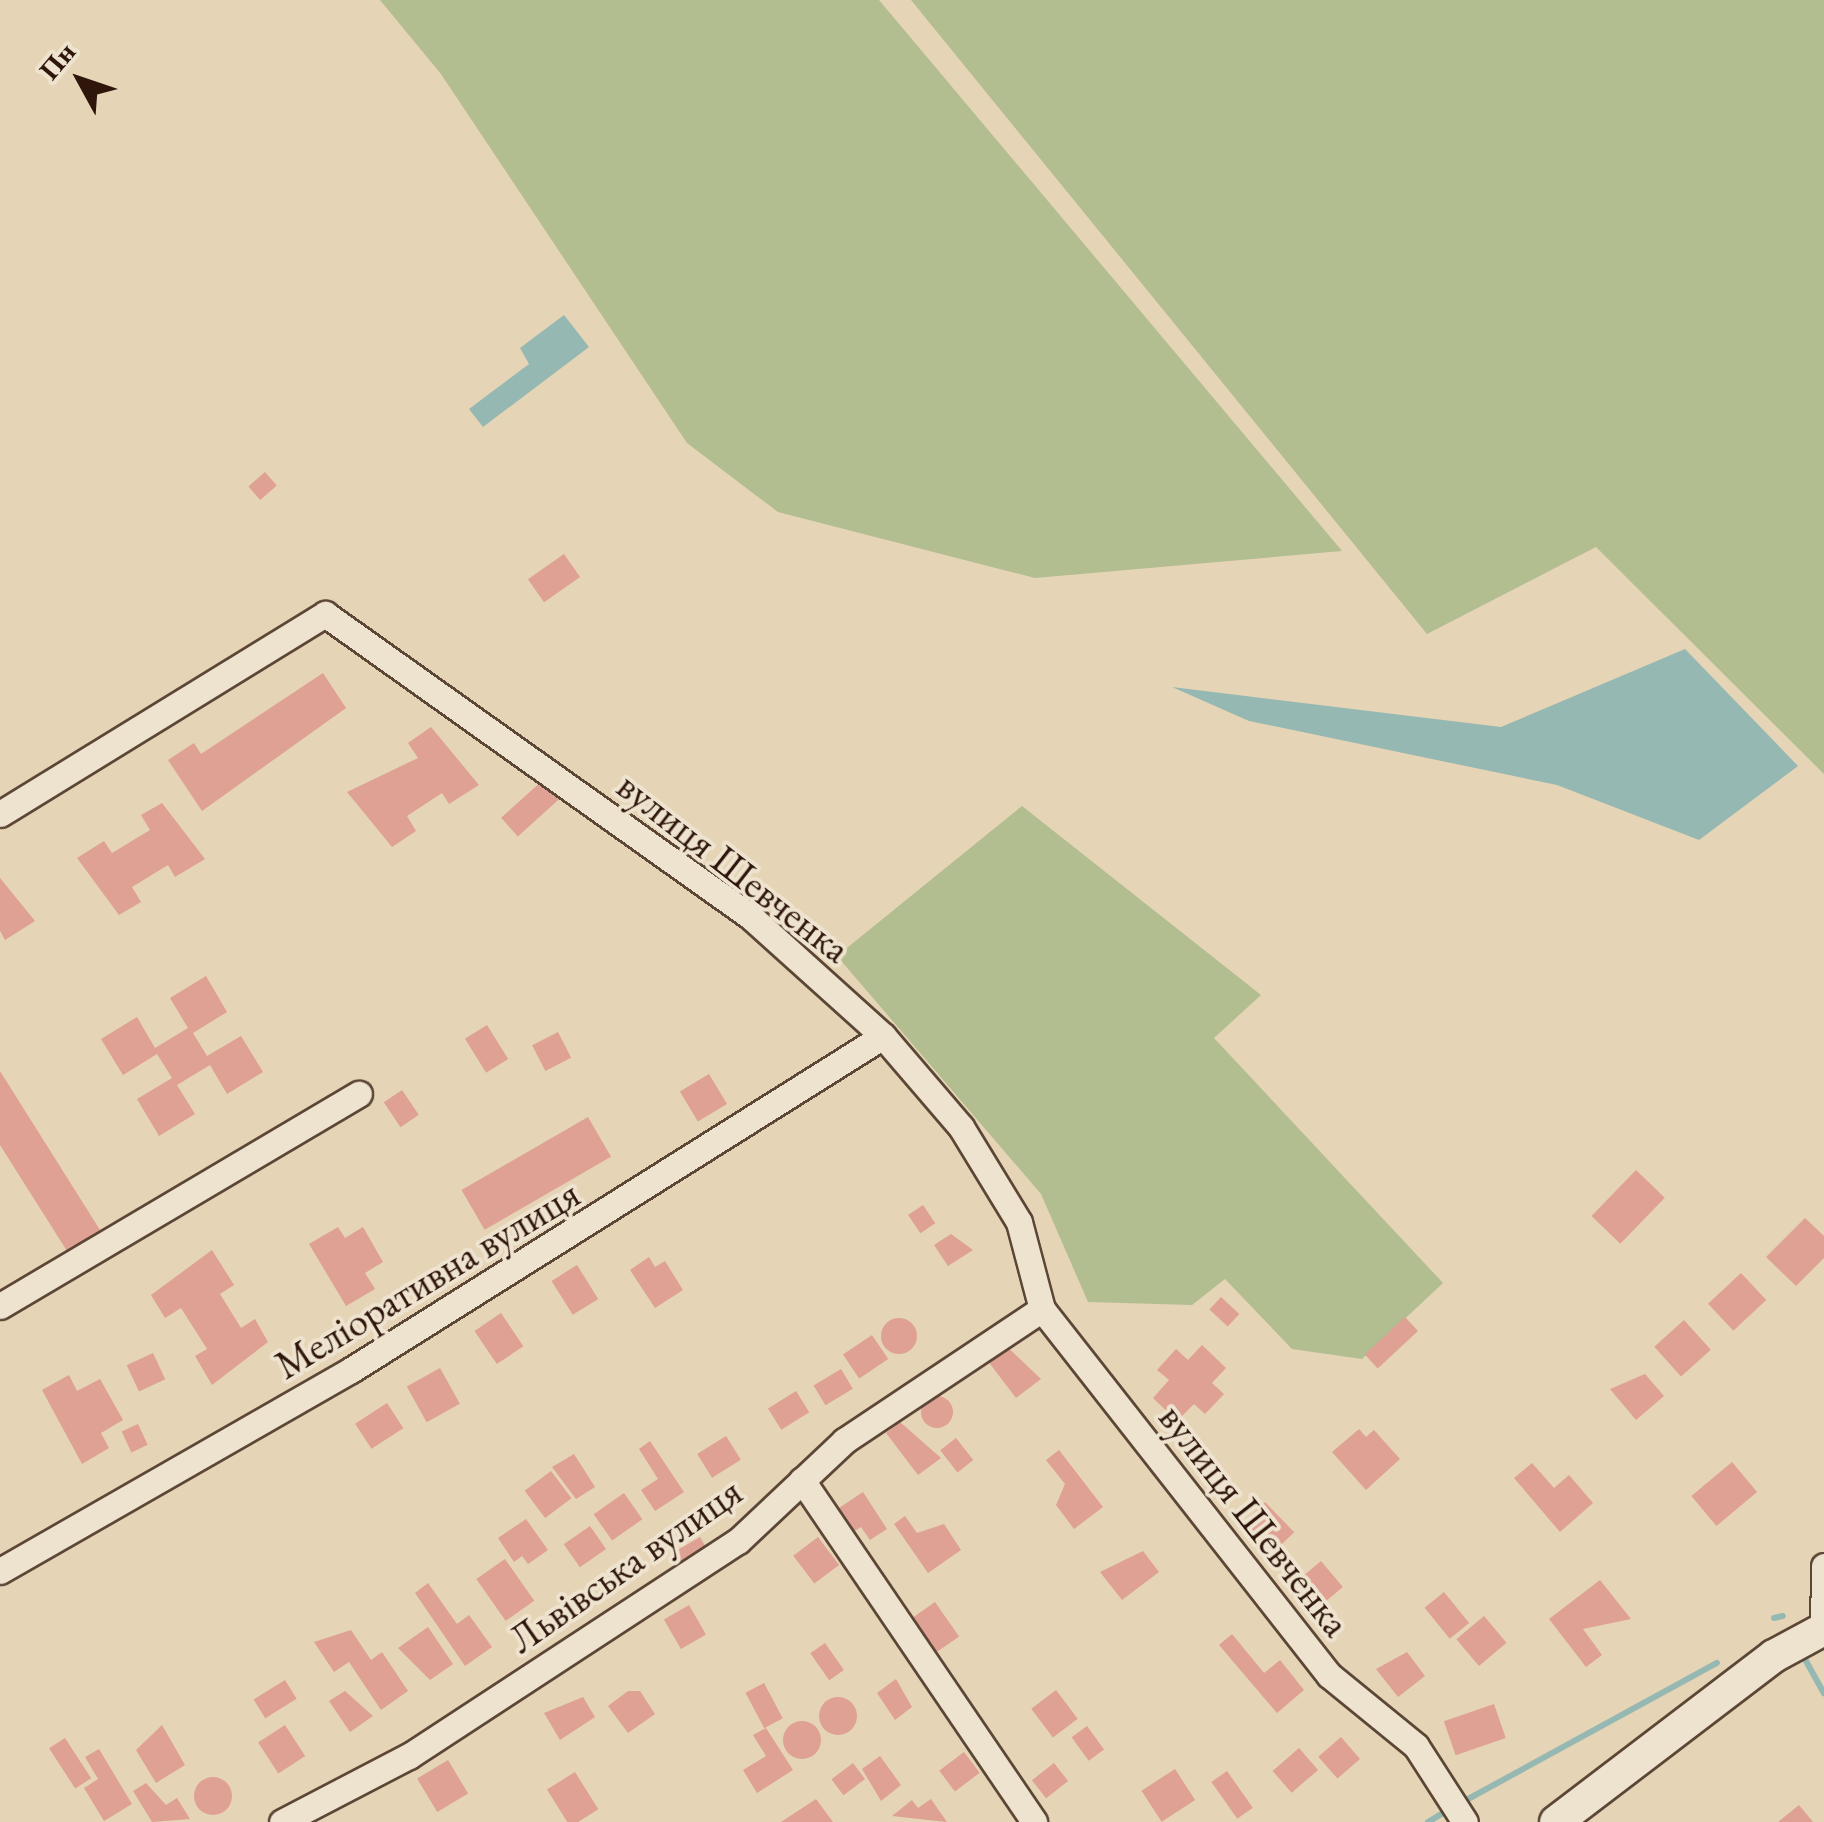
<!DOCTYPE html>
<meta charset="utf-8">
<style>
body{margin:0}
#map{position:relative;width:1824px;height:1822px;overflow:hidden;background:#e5d4b5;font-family:"EB Garamond",serif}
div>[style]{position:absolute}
.green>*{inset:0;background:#b2bd90}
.water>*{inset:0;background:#96b8b2}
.stream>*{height:6px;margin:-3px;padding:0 3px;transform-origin:3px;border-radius:3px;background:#96b8b2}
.building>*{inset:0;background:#dfa193;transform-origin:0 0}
.round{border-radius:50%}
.roads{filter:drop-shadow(2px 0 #5c4636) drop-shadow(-2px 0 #5c4636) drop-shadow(0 2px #5c4636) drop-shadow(0 -2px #5c4636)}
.minor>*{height:25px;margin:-12.5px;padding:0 12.5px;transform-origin:12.5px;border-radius:12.5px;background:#eee3cf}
.tertiary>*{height:32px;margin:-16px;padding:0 16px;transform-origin:16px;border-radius:16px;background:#eee3cf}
span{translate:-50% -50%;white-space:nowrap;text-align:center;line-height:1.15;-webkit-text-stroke:8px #eee3cf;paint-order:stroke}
.street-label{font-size:40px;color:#2e160b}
.north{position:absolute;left:30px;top:30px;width:100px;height:100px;-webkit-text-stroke:8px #eee3cf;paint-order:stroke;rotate:310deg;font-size:28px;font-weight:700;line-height:40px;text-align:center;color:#2e160b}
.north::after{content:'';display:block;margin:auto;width:35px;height:45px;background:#2e160b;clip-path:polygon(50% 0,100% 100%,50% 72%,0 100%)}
</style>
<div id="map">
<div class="green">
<i style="clip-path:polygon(380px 0,879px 0,1342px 551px,1035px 578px,778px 512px,687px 443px,441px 74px)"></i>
<i style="clip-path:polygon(911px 0,1824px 0,1824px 774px,1596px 547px,1427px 634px)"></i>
<i style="clip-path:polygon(1022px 806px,1261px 995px,1214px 1038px,1443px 1283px,1362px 1359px,1292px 1349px,1225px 1279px,1192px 1305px,1088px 1302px,1041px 1194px,837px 956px)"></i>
</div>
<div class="water">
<i style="clip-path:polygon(564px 315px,589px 347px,483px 427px,469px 409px,529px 364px,520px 348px)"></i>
<i style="clip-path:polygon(1685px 649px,1798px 766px,1699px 840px,1557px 785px,1249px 721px,1172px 687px,1501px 727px)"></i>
</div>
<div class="stream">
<i style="left:1774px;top:1618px;width:9px;rotate:-13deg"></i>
<i style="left:1806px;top:1661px;width:37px;rotate:61deg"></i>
<i style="left:1459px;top:1804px;width:294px;rotate:-28.7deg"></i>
<i style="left:1428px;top:1822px;width:23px;rotate:-31deg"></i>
</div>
<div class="building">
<i style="left:265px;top:472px;width:18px;height:22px;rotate:49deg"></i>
<i style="left:564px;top:554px;width:28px;height:44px;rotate:55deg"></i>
<i style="clip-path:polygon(323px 673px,346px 708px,202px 811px,168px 760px,194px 743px,201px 754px)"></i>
<i style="clip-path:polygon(431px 727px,479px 785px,449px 804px,442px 793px,407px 816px,416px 831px,392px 847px,347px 792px,418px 758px,408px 743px)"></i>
<i style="left:542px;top:781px;width:25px;height:55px;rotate:48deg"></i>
<i style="clip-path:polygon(162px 803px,205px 859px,175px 877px,168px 865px,132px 887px,141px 902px,119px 915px,77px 858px,104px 841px,112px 853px,150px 830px,141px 815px)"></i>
<i style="clip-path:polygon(0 878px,35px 921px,5px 940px,0 931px)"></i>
<i style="clip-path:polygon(206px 976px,227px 1012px,193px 1033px,207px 1056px,241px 1036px,263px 1072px,227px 1094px,210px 1065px,177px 1085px,195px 1114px,159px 1136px,137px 1099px,172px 1078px,157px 1054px,123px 1075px,101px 1039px,137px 1017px,155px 1048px,188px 1028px,170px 998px)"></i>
<i style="left:487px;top:1025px;width:40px;height:26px;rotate:58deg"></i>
<i style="left:558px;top:1032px;width:29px;height:29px;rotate:63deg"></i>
<i style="clip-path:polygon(0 1071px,100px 1230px,67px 1251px,0 1145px)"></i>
<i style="left:709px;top:1074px;width:35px;height:34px;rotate:59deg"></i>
<i style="left:402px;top:1090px;width:30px;height:22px;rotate:56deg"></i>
<i style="left:588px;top:1117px;width:46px;height:146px;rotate:60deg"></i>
<i style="left:1636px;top:1170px;width:40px;height:64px;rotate:44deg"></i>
<i style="left:923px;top:1205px;width:22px;height:18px;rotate:56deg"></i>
<i style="clip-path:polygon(1805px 1218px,1824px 1236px,1824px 1258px,1796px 1286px,1766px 1257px)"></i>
<i style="clip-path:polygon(338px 1227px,345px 1238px,363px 1227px,383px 1262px,365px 1273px,375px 1289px,346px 1306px,309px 1244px)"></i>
<i style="clip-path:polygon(951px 1234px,973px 1250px,948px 1266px,934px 1245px)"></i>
<i style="clip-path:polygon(212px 1250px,234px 1285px,220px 1294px,241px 1328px,255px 1319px,268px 1342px,212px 1385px,195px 1356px,207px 1349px,181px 1308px,165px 1318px,151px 1295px)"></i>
<i style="clip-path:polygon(649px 1257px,655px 1267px,665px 1261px,683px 1290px,655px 1308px,630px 1270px)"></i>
<i style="left:577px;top:1265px;width:40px;height:30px;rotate:58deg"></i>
<i style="left:1741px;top:1273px;width:37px;height:45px;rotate:47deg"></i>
<i style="left:1221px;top:1297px;width:25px;height:17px;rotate:43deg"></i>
<i style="left:501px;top:1313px;width:40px;height:32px;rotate:56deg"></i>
<i style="left:1405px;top:1317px;width:19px;height:55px;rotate:47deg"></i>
<i class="round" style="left:881px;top:1318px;width:36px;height:36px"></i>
<i style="left:1684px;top:1320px;width:40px;height:40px;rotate:48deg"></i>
<i style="left:872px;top:1335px;width:29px;height:35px;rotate:56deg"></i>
<i style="clip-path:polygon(1002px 1342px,1041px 1379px,1016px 1398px,984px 1356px)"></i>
<i style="clip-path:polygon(1202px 1345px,1226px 1368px,1212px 1383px,1224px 1394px,1205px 1414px,1194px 1404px,1177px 1421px,1153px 1398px,1169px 1380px,1157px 1370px,1176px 1349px,1188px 1360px)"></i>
<i style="left:153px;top:1353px;width:29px;height:29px;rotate:65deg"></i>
<i style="left:440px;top:1368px;width:41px;height:38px;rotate:61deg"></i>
<i style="left:841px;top:1369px;width:23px;height:32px;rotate:59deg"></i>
<i style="clip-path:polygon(1645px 1374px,1664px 1396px,1636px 1420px,1610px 1389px)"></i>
<i style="clip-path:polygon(69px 1375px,77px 1391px,100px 1379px,123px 1420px,101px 1433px,109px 1448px,82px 1464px,42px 1390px)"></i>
<i style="left:796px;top:1391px;width:25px;height:33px;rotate:58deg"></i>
<i class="round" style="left:921px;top:1396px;width:32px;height:32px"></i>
<i style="left:387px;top:1403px;width:30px;height:38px;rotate:57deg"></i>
<i style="clip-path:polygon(900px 1422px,941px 1458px,918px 1475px,886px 1433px)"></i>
<i style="left:138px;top:1424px;width:23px;height:18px;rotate:65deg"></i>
<i style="clip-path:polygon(1359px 1429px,1366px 1437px,1374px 1430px,1400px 1459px,1366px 1490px,1332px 1452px)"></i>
<i style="left:726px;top:1436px;width:28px;height:34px;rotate:58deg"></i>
<i style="left:956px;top:1438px;width:28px;height:20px;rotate:52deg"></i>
<i style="clip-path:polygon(650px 1441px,684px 1492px,655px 1511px,641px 1490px,658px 1479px,639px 1449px)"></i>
<i style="clip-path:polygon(1059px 1450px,1103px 1507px,1074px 1529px,1056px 1505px,1065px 1484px,1046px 1460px)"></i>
<i style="clip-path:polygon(574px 1454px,595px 1487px,576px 1499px,552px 1467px)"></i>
<i style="left:1732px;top:1462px;width:39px;height:53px;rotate:50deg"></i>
<i style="clip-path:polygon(1532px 1463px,1554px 1488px,1569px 1475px,1593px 1503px,1560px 1532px,1514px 1478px)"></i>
<i style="left:551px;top:1471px;width:34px;height:33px;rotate:53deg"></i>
<i style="clip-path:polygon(863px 1492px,887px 1529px,870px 1540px,861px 1527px,848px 1535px,833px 1512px)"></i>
<i style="left:624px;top:1493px;width:32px;height:37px;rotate:55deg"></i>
<i style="left:1265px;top:1502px;width:42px;height:37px;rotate:46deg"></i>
<i style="clip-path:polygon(905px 1516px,917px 1533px,944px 1524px,961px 1550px,928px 1573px,894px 1524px)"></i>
<i style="clip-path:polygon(526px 1519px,548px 1550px,528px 1564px,522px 1556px,514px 1562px,498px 1538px)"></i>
<i style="left:590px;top:1526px;width:28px;height:32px;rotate:55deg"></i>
<i style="left:700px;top:1537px;width:14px;height:29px;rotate:60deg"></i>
<i style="left:818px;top:1537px;width:35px;height:31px;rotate:53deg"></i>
<i style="clip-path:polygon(1143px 1551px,1159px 1572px,1122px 1600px,1100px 1572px)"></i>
<i style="left:505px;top:1559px;width:51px;height:35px;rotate:55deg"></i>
<i style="left:1321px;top:1561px;width:34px;height:44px;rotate:50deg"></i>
<i style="clip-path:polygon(1600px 1580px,1631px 1619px,1583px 1629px,1602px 1655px,1586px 1667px,1549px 1619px)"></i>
<i style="clip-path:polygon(428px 1583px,457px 1624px,469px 1615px,492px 1647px,465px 1666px,415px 1593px)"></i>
<i style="left:1444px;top:1592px;width:40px;height:25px;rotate:51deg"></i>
<i style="left:935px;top:1602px;width:42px;height:33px;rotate:55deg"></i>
<i style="left:689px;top:1605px;width:34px;height:29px;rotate:60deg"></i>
<i style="left:1484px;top:1616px;width:35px;height:36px;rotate:50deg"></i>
<i style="clip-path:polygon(428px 1627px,453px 1664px,430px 1680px,398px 1648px)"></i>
<i style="clip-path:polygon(351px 1630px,371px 1660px,382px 1652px,408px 1691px,381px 1710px,349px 1662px,334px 1672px,314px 1642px)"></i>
<i style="clip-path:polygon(1232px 1634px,1264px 1673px,1280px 1660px,1304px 1690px,1277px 1713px,1219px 1645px)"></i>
<i style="left:825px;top:1643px;width:33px;height:18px;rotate:55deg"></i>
<i style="clip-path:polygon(1407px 1652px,1425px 1676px,1398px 1697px,1376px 1669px)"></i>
<i style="clip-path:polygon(896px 1679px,912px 1707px,895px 1720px,877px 1693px)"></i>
<i style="left:285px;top:1680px;width:22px;height:37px;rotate:58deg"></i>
<i style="left:764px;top:1683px;width:40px;height:21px;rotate:62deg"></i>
<i style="left:1056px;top:1690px;width:36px;height:31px;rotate:53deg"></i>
<i style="clip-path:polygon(345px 1691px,373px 1716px,350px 1732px,329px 1701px)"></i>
<i style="clip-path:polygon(628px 1691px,640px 1691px,655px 1714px,628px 1733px,608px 1706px)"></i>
<i class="round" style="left:819px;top:1697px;width:38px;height:38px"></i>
<i style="clip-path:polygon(583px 1697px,595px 1717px,560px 1740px,544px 1713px)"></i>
<i style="left:1494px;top:1704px;width:36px;height:53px;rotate:71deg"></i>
<i class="round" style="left:783px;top:1721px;width:38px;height:38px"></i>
<i style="clip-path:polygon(162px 1725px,185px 1765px,156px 1783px,136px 1750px)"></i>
<i style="left:285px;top:1725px;width:37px;height:32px;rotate:57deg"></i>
<i style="left:1087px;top:1726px;width:29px;height:19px;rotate:54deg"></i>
<i style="clip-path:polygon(766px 1728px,793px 1770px,757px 1793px,743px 1770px,766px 1756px,753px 1735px)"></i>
<i style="left:1341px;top:1737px;width:29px;height:30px;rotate:49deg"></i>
<i style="left:65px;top:1738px;width:48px;height:19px;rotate:57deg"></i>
<i style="left:1299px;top:1748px;width:29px;height:35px;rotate:49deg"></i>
<i style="clip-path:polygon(99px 1749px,132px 1804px,104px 1821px,84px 1788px,98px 1779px,85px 1757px)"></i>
<i style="left:964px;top:1752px;width:26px;height:31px;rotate:53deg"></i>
<i style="clip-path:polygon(880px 1756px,901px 1785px,881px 1801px,862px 1769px)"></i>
<i style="left:448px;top:1760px;width:39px;height:36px;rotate:59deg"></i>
<i style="left:853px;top:1763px;width:20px;height:27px;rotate:53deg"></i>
<i style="left:1054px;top:1763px;width:23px;height:28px;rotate:52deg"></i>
<i style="left:1175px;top:1769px;width:37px;height:40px;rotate:57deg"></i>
<i style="left:1227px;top:1771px;width:45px;height:19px;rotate:55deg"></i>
<i style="left:575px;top:1772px;width:44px;height:33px;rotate:58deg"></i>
<i class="round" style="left:194px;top:1777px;width:38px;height:38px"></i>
<i style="clip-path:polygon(146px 1783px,166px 1805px,177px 1798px,190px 1819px,152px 1822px,133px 1791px)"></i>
<i style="clip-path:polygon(816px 1799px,833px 1822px,781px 1822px)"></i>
<i style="clip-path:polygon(931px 1799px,947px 1822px,892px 1816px,912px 1800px,918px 1808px)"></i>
<i style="clip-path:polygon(1799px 1805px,1813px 1822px,1778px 1822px)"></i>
</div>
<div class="roads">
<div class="minor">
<i style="left:0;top:814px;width:382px;rotate:-31.6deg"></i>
<i style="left:325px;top:614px;width:523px;rotate:35.42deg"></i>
<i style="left:751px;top:917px;width:178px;rotate:42deg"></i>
<i style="left:883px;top:1036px;width:120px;rotate:49.4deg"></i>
<i style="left:961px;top:1127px;width:111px;rotate:58.6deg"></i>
<i style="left:1019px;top:1222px;width:90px;rotate:75.2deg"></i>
<i style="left:1042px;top:1309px;width:465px;rotate:51.9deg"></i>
<i style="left:1329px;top:1675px;width:112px;rotate:39.2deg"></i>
<i style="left:1416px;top:1746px;width:90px;rotate:57.2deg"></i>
<i style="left:0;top:1306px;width:417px;rotate:-30.6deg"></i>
<i style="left:802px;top:1480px;width:413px;rotate:55.8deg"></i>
<i style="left:0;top:1571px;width:404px;rotate:-29.8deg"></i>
<i style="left:351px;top:1370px;width:628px;rotate:-32.12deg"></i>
<i style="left:1823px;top:1630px;width:64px;rotate:-89.1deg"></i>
<i style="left:282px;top:1822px;width:143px;rotate:-27.5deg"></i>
<i style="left:409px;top:1756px;width:393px;rotate:-33.2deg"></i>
<i style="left:738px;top:1541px;width:146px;rotate:-43.3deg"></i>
<i style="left:844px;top:1441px;width:238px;rotate:-33.7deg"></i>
</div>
<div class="tertiary">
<i style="left:1556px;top:1822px;width:274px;rotate:-37.3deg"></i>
<i style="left:1774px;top:1656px;width:57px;rotate:-28.4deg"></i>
</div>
</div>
<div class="street-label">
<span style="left:734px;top:867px;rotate:38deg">вулиця Шевченка</span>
<span style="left:427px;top:1279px;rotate:-31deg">Меліоративна вулиця</span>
<span style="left:1255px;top:1520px;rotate:52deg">вулиця Шевченка</span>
<span style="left:625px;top:1565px;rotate:-35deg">Львівська вулиця</span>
</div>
<div class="north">Пн</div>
</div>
